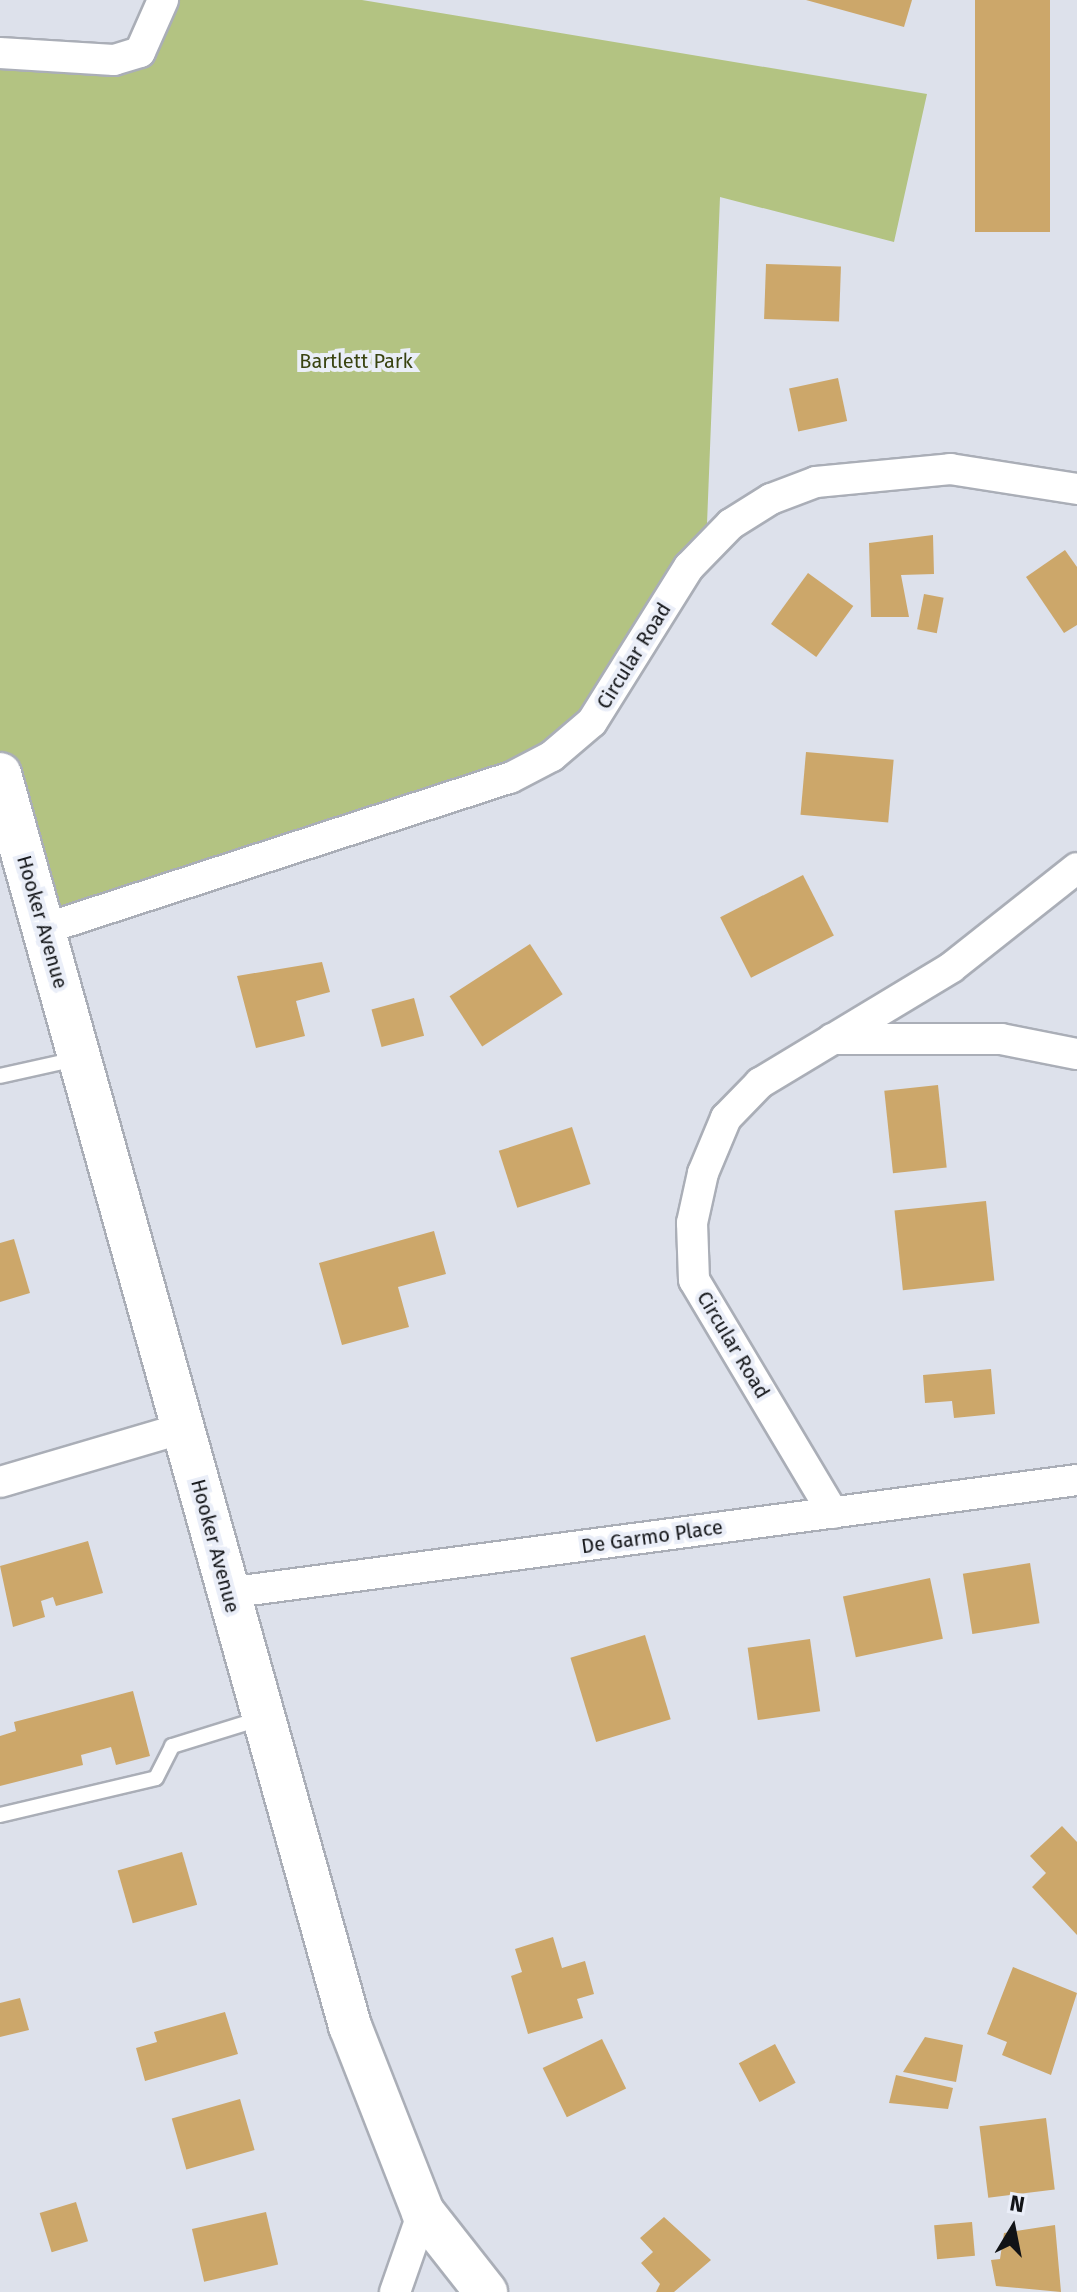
<!DOCTYPE html>
<style>
body{margin:0}
#map{position:relative;width:1077px;height:2292px;overflow:hidden;background:#dde1eb;font-family:"Fira Sans",sans-serif}
div>[style]{position:absolute}
.green>*{inset:0;background:#b3c382}
.building>*{inset:0;background:#cca76a;transform-origin:0 0}
.roads{filter:drop-shadow(2px 0 #aaaeb7) drop-shadow(-2px 0 #aaaeb7) drop-shadow(0 2px #aaaeb7) drop-shadow(0 -2px #aaaeb7)}
.lane>*{height:14px;margin:-7px;padding:0 7px;transform-origin:7px;border-radius:7px;background:#fff}
.street>*{height:30px;margin:-15px;padding:0 15px;transform-origin:15px;border-radius:15px;background:#fff}
.secondary>*{height:42px;margin:-21px;padding:0 21px;transform-origin:21px;border-radius:21px;background:#fff}
span{translate:-50% -50%;white-space:nowrap;text-align:center;line-height:1.15;-webkit-text-stroke:8px #eaeef8;paint-order:stroke}
.park-label{font-size:20px;color:#394311}
.street-label{font-size:20px;color:#111316}
.north{position:absolute;left:973px;top:2188px;width:80px;height:80px;-webkit-text-stroke:6px #eaeef8;paint-order:stroke;rotate:10deg;font-size:22px;font-weight:700;line-height:32px;text-align:center;color:#111316}
.north::after{content:'';display:block;margin:auto;width:28px;height:36px;background:#111316;clip-path:polygon(50% 0,100% 100%,50% 72%,0 100%)}
</style>
<div id="map">
<div class="green">
<i style="clip-path:polygon(158px 0,362px 0,927px 94px,894px 242px,720px 197px,706px 549px,626px 673px,510px 778px,44px 929px,0 774px,0 53px,114px 60px)"></i>
</div>
<div class="building">
<i style="clip-path:polygon(806px 0,912px 0,904px 27px)"></i>
<i style="left:975px;top:0;width:75px;height:232px"></i>
<i style="left:766px;top:264px;width:75px;height:55px;rotate:2deg"></i>
<i style="left:838px;top:378px;width:44px;height:50px;rotate:78deg"></i>
<i style="clip-path:polygon(933px 535px,934px 574px,901px 575px,909px 617px,871px 617px,869px 543px)"></i>
<i style="clip-path:polygon(1065px 550px,1077px 567px,1077px 625px,1064px 633px,1026px 577px)"></i>
<i style="left:808px;top:573px;width:56px;height:63px;rotate:36deg"></i>
<i style="left:924px;top:594px;width:20px;height:36px;rotate:11deg"></i>
<i style="left:806px;top:752px;width:88px;height:63px;rotate:5deg"></i>
<i style="left:803px;top:875px;width:68px;height:93px;rotate:63deg"></i>
<i style="left:530px;top:944px;width:60px;height:96px;rotate:57deg"></i>
<i style="clip-path:polygon(322px 962px,330px 992px,296px 1001px,305px 1036px,256px 1048px,237px 976px)"></i>
<i style="left:414px;top:998px;width:39px;height:44px;rotate:75deg"></i>
<i style="left:938px;top:1085px;width:83px;height:54px;rotate:84deg"></i>
<i style="left:572px;top:1127px;width:60px;height:77px;rotate:72deg"></i>
<i style="left:986px;top:1201px;width:80px;height:92px;rotate:84deg"></i>
<i style="clip-path:polygon(434px 1231px,446px 1274px,398px 1287px,409px 1327px,342px 1345px,319px 1263px)"></i>
<i style="clip-path:polygon(14px 1239px,30px 1293px,0 1302px,0 1243px)"></i>
<i style="clip-path:polygon(991px 1369px,995px 1414px,954px 1418px,952px 1401px,925px 1403px,923px 1375px)"></i>
<i style="clip-path:polygon(88px 1541px,103px 1593px,56px 1606px,53px 1597px,41px 1601px,45px 1617px,13px 1627px,0 1566px)"></i>
<i style="left:1030px;top:1563px;width:61px;height:68px;rotate:81deg"></i>
<i style="left:930px;top:1578px;width:62px;height:89px;rotate:78deg"></i>
<i style="left:645px;top:1635px;width:88px;height:78px;rotate:73deg"></i>
<i style="left:810px;top:1639px;width:73px;height:63px;rotate:82deg"></i>
<i style="clip-path:polygon(133px 1691px,150px 1756px,116px 1765px,111px 1747px,81px 1755px,83px 1765px,0 1786px,0 1736px,16px 1731px,14px 1722px)"></i>
<i style="clip-path:polygon(1062px 1826px,1077px 1842px,1077px 1935px,1032px 1887px,1046px 1873px,1030px 1856px)"></i>
<i style="left:182px;top:1852px;width:55px;height:67px;rotate:74deg"></i>
<i style="clip-path:polygon(553px 1937px,562px 1968px,585px 1961px,594px 1994px,577px 1999px,583px 2018px,528px 2034px,511px 1976px,522px 1972px,515px 1949px)"></i>
<i style="clip-path:polygon(1013px 1967px,1077px 1993px,1051px 2075px,1002px 2055px,1007px 2042px,987px 2034px)"></i>
<i style="clip-path:polygon(20px 1998px,29px 2030px,0 2037px,0 2003px)"></i>
<i style="clip-path:polygon(225px 2012px,238px 2054px,145px 2081px,136px 2048px,157px 2042px,154px 2032px)"></i>
<i style="clip-path:polygon(925px 2037px,963px 2045px,956px 2082px,903px 2072px)"></i>
<i style="left:602px;top:2039px;width:55px;height:66px;rotate:64deg"></i>
<i style="left:775px;top:2044px;width:44px;height:41px;rotate:62deg"></i>
<i style="clip-path:polygon(896px 2075px,953px 2088px,948px 2109px,889px 2103px)"></i>
<i style="left:240px;top:2099px;width:53px;height:71px;rotate:74deg"></i>
<i style="left:1046px;top:2118px;width:72px;height:67px;rotate:83deg"></i>
<i style="left:76px;top:2202px;width:41px;height:38px;rotate:73deg"></i>
<i style="left:266px;top:2212px;width:54px;height:76px;rotate:77deg"></i>
<i style="clip-path:polygon(664px 2217px,711px 2260px,674px 2292px,656px 2292px,660px 2284px,641px 2263px,653px 2252px,640px 2238px)"></i>
<i style="left:972px;top:2222px;width:34px;height:38px;rotate:85deg"></i>
<i style="clip-path:polygon(1055px 2225px,1061px 2292px,996px 2286px,991px 2260px,1000px 2259px,1004px 2233px)"></i>
</div>
<div class="roads">
<div class="lane">
<i style="left:0;top:1076px;width:78px;rotate:-12.6deg"></i>
<i style="left:0;top:1815px;width:160px;rotate:-13.3deg"></i>
<i style="left:156px;top:1778px;width:36px;rotate:-63deg"></i>
<i style="left:172px;top:1746px;width:91px;rotate:-17.2deg"></i>
</div>
<div class="street">
<i style="left:0;top:53px;width:114px;rotate:3.5deg"></i>
<i style="left:114px;top:60px;width:27px;rotate:-17deg"></i>
<i style="left:140px;top:52px;width:57px;rotate:-66.1deg"></i>
<i style="left:44px;top:929px;width:490px;rotate:-18deg"></i>
<i style="left:510px;top:778px;width:47px;rotate:-27.6deg"></i>
<i style="left:552px;top:756px;width:52px;rotate:-40.4deg"></i>
<i style="left:592px;top:722px;width:183px;rotate:-58deg"></i>
<i style="left:689px;top:567px;width:60px;rotate:-45.7deg"></i>
<i style="left:731px;top:524px;width:47px;rotate:-32deg"></i>
<i style="left:771px;top:499px;width:48px;rotate:-20.7deg"></i>
<i style="left:816px;top:482px;width:135px;rotate:-5.5deg"></i>
<i style="left:950px;top:469px;width:129px;rotate:8.9deg"></i>
<i style="left:832px;top:1039px;width:169px"></i>
<i style="left:1001px;top:1039px;width:77px;rotate:11.2deg"></i>
<i style="left:0;top:1482px;width:191px;rotate:-16.4deg"></i>
<i style="left:833px;top:1513px;width:271px;rotate:-120.8deg"></i>
<i style="left:694px;top:1280px;width:57px;rotate:-92deg"></i>
<i style="left:692px;top:1223px;width:51px;rotate:-77.6deg"></i>
<i style="left:703px;top:1173px;width:60px;rotate:-67.3deg"></i>
<i style="left:726px;top:1118px;width:49px;rotate:-45.8deg"></i>
<i style="left:760px;top:1083px;width:224px;rotate:-31.1deg"></i>
<i style="left:952px;top:967px;width:159px;rotate:-38.4deg"></i>
<i style="left:227px;top:1593px;width:857px;rotate:-7.57deg"></i>
<i style="left:395px;top:2292px;width:85px;rotate:-70.7deg"></i>
</div>
<div class="secondary">
<i style="left:0;top:774px;width:1300px;rotate:74.38deg"></i>
<i style="left:350px;top:2026px;width:200px;rotate:68.6deg"></i>
<i style="left:423px;top:2212px;width:102px;rotate:51.8deg"></i>
</div>
</div>
<div class="park-label">
<span style="left:356px;top:361px">Bartlett Park</span>
</div>
<div class="street-label">
<span style="left:634px;top:656px;rotate:-58deg">Circular Road</span>
<span style="left:42px;top:922px;rotate:74deg">Hooker Avenue</span>
<span style="left:733px;top:1345px;rotate:59deg">Circular Road</span>
<span style="left:652px;top:1537px;rotate:-8deg">De Garmo Place</span>
<span style="left:215px;top:1546px;rotate:75deg">Hooker Avenue</span>
</div>
<div class="north">N</div>
</div>
